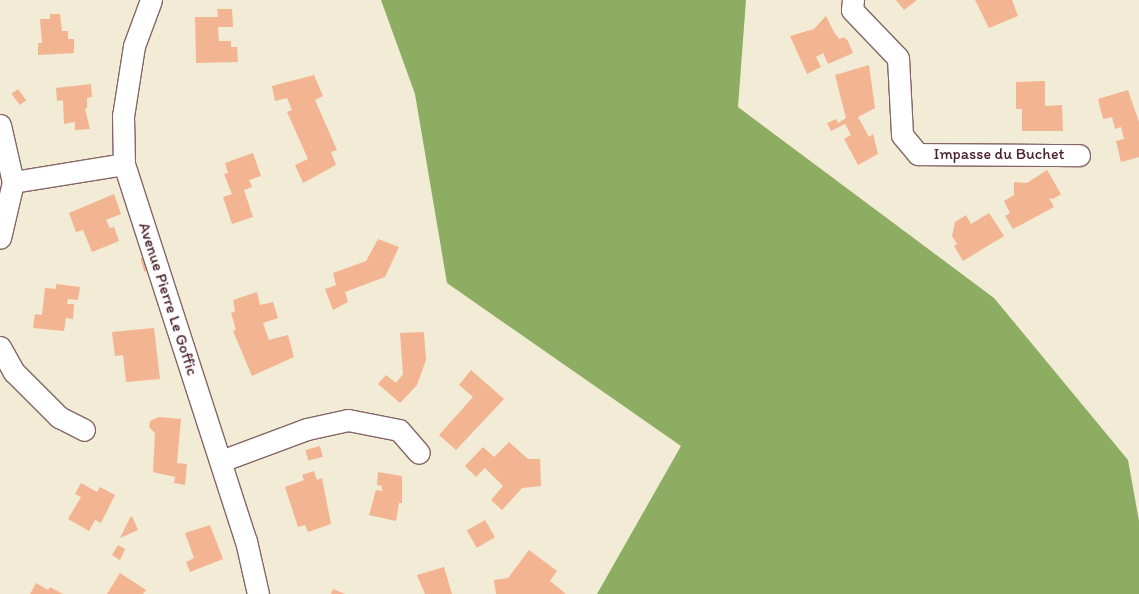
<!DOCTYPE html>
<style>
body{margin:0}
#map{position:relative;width:1139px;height:594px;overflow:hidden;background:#f2ebd5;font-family:Itim,sans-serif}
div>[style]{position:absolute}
.forest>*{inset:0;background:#8cad62}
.building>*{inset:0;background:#f3b492;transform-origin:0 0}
.roads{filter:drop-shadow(1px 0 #856666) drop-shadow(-1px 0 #856666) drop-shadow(0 1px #856666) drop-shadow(0 -1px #856666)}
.street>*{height:21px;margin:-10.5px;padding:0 10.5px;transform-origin:10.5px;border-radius:10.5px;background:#fff}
span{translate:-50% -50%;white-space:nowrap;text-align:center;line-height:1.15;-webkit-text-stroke:4px #fff;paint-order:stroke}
.street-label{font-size:16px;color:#4a1f2b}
</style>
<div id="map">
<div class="forest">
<i style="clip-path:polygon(381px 0,746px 0,738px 107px,994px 298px,1128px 460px,1139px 521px,1139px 594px,597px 594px,681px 446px,447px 283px,415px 94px)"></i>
</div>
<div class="building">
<i style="clip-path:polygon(896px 0,917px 0,904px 10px)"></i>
<i style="clip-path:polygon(975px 0,1012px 0,1018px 16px,989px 28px)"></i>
<i style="clip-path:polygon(217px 9px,232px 9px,233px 27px,218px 27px,219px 41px,231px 41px,231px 47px,237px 47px,238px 62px,196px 63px,195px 17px,218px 17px)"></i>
<i style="clip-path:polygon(50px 14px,60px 14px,62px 31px,68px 31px,68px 39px,74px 39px,74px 53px,38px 55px,38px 43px,42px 43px,40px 19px,50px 19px)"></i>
<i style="clip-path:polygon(826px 16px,834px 32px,839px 39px,844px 37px,848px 41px,853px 53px,828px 64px,823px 53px,816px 57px,821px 67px,807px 74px,790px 36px,814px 29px)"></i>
<i style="clip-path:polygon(869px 65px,875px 108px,858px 117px,869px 137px,873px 134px,878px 154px,858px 165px,844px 139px,851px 135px,845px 124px,831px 131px,827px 123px,836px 119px,838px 123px,846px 118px,835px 75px)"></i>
<i style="clip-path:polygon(314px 75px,323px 96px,315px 100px,337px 150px,331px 152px,336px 165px,303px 183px,295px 165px,308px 159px,287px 112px,292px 110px,287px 98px,275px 101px,272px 86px)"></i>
<i style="clip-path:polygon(1045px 81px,1045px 106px,1062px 105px,1063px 131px,1022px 131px,1022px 109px,1016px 109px,1016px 82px)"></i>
<i style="clip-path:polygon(91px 84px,92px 97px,87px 98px,87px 108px,85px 109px,90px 129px,75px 130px,75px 122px,64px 124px,63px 100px,57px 101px,56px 88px)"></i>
<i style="left:18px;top:89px;width:14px;height:8px;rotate:54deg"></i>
<i style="clip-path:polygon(1128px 90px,1139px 122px,1139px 157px,1121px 162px,1116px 141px,1124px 139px,1121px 127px,1115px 129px,1112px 117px,1103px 119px,1098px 99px)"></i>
<i style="clip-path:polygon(253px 153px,261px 176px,249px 180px,252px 187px,244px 190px,253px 217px,232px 224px,223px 197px,232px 194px,224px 174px,228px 173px,225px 163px)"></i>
<i style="clip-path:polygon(1047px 170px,1061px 194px,1053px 199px,1049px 198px,1054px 207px,1013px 229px,1005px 216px,1010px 213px,1004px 201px,1014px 195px,1014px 182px,1027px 183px)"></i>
<i style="clip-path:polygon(114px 194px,121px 214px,106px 220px,110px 228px,114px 227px,119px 241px,92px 252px,83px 230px,76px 232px,69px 213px)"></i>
<i style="clip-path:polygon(989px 213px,1004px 236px,963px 261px,954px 246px,957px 244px,952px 236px,955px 222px,966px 215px,971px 224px)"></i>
<i style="clip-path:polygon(378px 239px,399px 247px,385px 277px,345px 292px,348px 302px,333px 310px,325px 289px,336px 285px,333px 273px,366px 261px)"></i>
<i style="left:148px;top:256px;width:14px;height:8px;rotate:73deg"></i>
<i style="clip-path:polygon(56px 284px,80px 287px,78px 300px,68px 299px,67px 304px,74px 304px,73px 319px,66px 318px,64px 331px,33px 328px,35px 314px,42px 315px,45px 288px,56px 289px)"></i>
<i style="clip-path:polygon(257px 292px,260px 305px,273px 302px,278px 318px,263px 323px,269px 340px,288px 335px,294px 357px,252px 376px,233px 331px,236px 330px,231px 313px,235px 311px,233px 300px)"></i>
<i style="clip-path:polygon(154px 328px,160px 379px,126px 382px,123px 355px,115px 356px,112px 332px)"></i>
<i style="clip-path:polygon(424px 332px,426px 360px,417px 385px,400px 403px,378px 384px,386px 375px,396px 383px,403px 374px,400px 333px)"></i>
<i style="clip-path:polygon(471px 370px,504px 399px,456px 450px,439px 435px,473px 397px,459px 385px)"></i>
<i style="clip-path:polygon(159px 417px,181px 419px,177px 463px,187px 464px,185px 485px,174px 483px,175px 477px,153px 472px,155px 433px,149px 427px,150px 421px)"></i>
<i style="clip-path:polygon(509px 442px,528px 459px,540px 459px,541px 486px,522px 488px,502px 510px,491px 500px,503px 486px,485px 468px,476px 477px,465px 466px,483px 447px,494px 457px)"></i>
<i style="left:320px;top:446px;width:11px;height:15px;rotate:75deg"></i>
<i style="clip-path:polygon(314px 471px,317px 480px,322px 478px,331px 524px,308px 532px,305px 525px,298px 527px,285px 487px,304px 480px,302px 475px)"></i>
<i style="clip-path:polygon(378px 472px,402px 476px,402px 503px,399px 503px,396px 521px,369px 515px,376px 490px,382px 491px,382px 486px,377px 485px)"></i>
<i style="clip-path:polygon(81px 483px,97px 492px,100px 487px,115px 495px,101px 523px,95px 520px,89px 531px,68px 519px,81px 497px,75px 494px)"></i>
<i style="clip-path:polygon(132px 516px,138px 530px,120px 538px,130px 518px)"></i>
<i style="left:485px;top:520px;width:20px;height:21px;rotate:60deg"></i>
<i style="clip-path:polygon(210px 525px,223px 559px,190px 572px,186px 562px,194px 558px,185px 533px)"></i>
<i style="clip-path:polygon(118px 545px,125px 549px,120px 560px,112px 555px)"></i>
<i style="clip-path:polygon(529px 550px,557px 571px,550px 581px,566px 594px,496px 594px,494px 580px,508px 578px)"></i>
<i style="clip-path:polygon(444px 567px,452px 594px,425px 594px,417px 575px)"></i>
<i style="clip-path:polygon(120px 573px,146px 590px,143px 594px,107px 594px)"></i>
<i style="clip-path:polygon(36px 583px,48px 590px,50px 587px,63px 594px,30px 594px)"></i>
<i style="clip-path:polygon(333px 589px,345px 594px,331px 594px)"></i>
</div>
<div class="roads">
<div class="street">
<i style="left:151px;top:0;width:49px;rotate:110.3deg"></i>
<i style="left:134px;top:46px;width:71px;rotate:98.9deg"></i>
<i style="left:123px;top:116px;width:48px;rotate:88.8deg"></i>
<i style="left:124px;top:164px;width:396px;rotate:72.1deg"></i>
<i style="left:246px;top:541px;width:54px;rotate:77.2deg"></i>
<i style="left:853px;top:0;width:10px;rotate:96deg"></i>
<i style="left:852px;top:10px;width:66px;rotate:46.2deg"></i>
<i style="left:898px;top:58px;width:77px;rotate:87deg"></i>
<i style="left:902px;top:135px;width:25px;rotate:50deg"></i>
<i style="left:918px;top:154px;width:161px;rotate:0.4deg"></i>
<i style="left:0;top:125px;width:58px;rotate:77.2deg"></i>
<i style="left:13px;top:182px;width:57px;rotate:103.1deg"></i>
<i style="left:13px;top:182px;width:112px;rotate:-9.2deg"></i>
<i style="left:0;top:347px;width:29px;rotate:61deg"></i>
<i style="left:14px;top:372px;width:64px;rotate:45deg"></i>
<i style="left:59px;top:417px;width:28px;rotate:27deg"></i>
<i style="left:221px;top:461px;width:92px;rotate:-20.4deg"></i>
<i style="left:307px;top:429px;width:42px;rotate:-12.4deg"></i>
<i style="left:348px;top:420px;width:52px;rotate:11.1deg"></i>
<i style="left:399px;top:430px;width:30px;rotate:49deg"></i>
</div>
</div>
<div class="street-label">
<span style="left:999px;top:154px">Impasse du Buchet</span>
<span style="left:168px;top:299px;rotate:72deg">Avenue Pierre Le Goffic</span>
</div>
</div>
